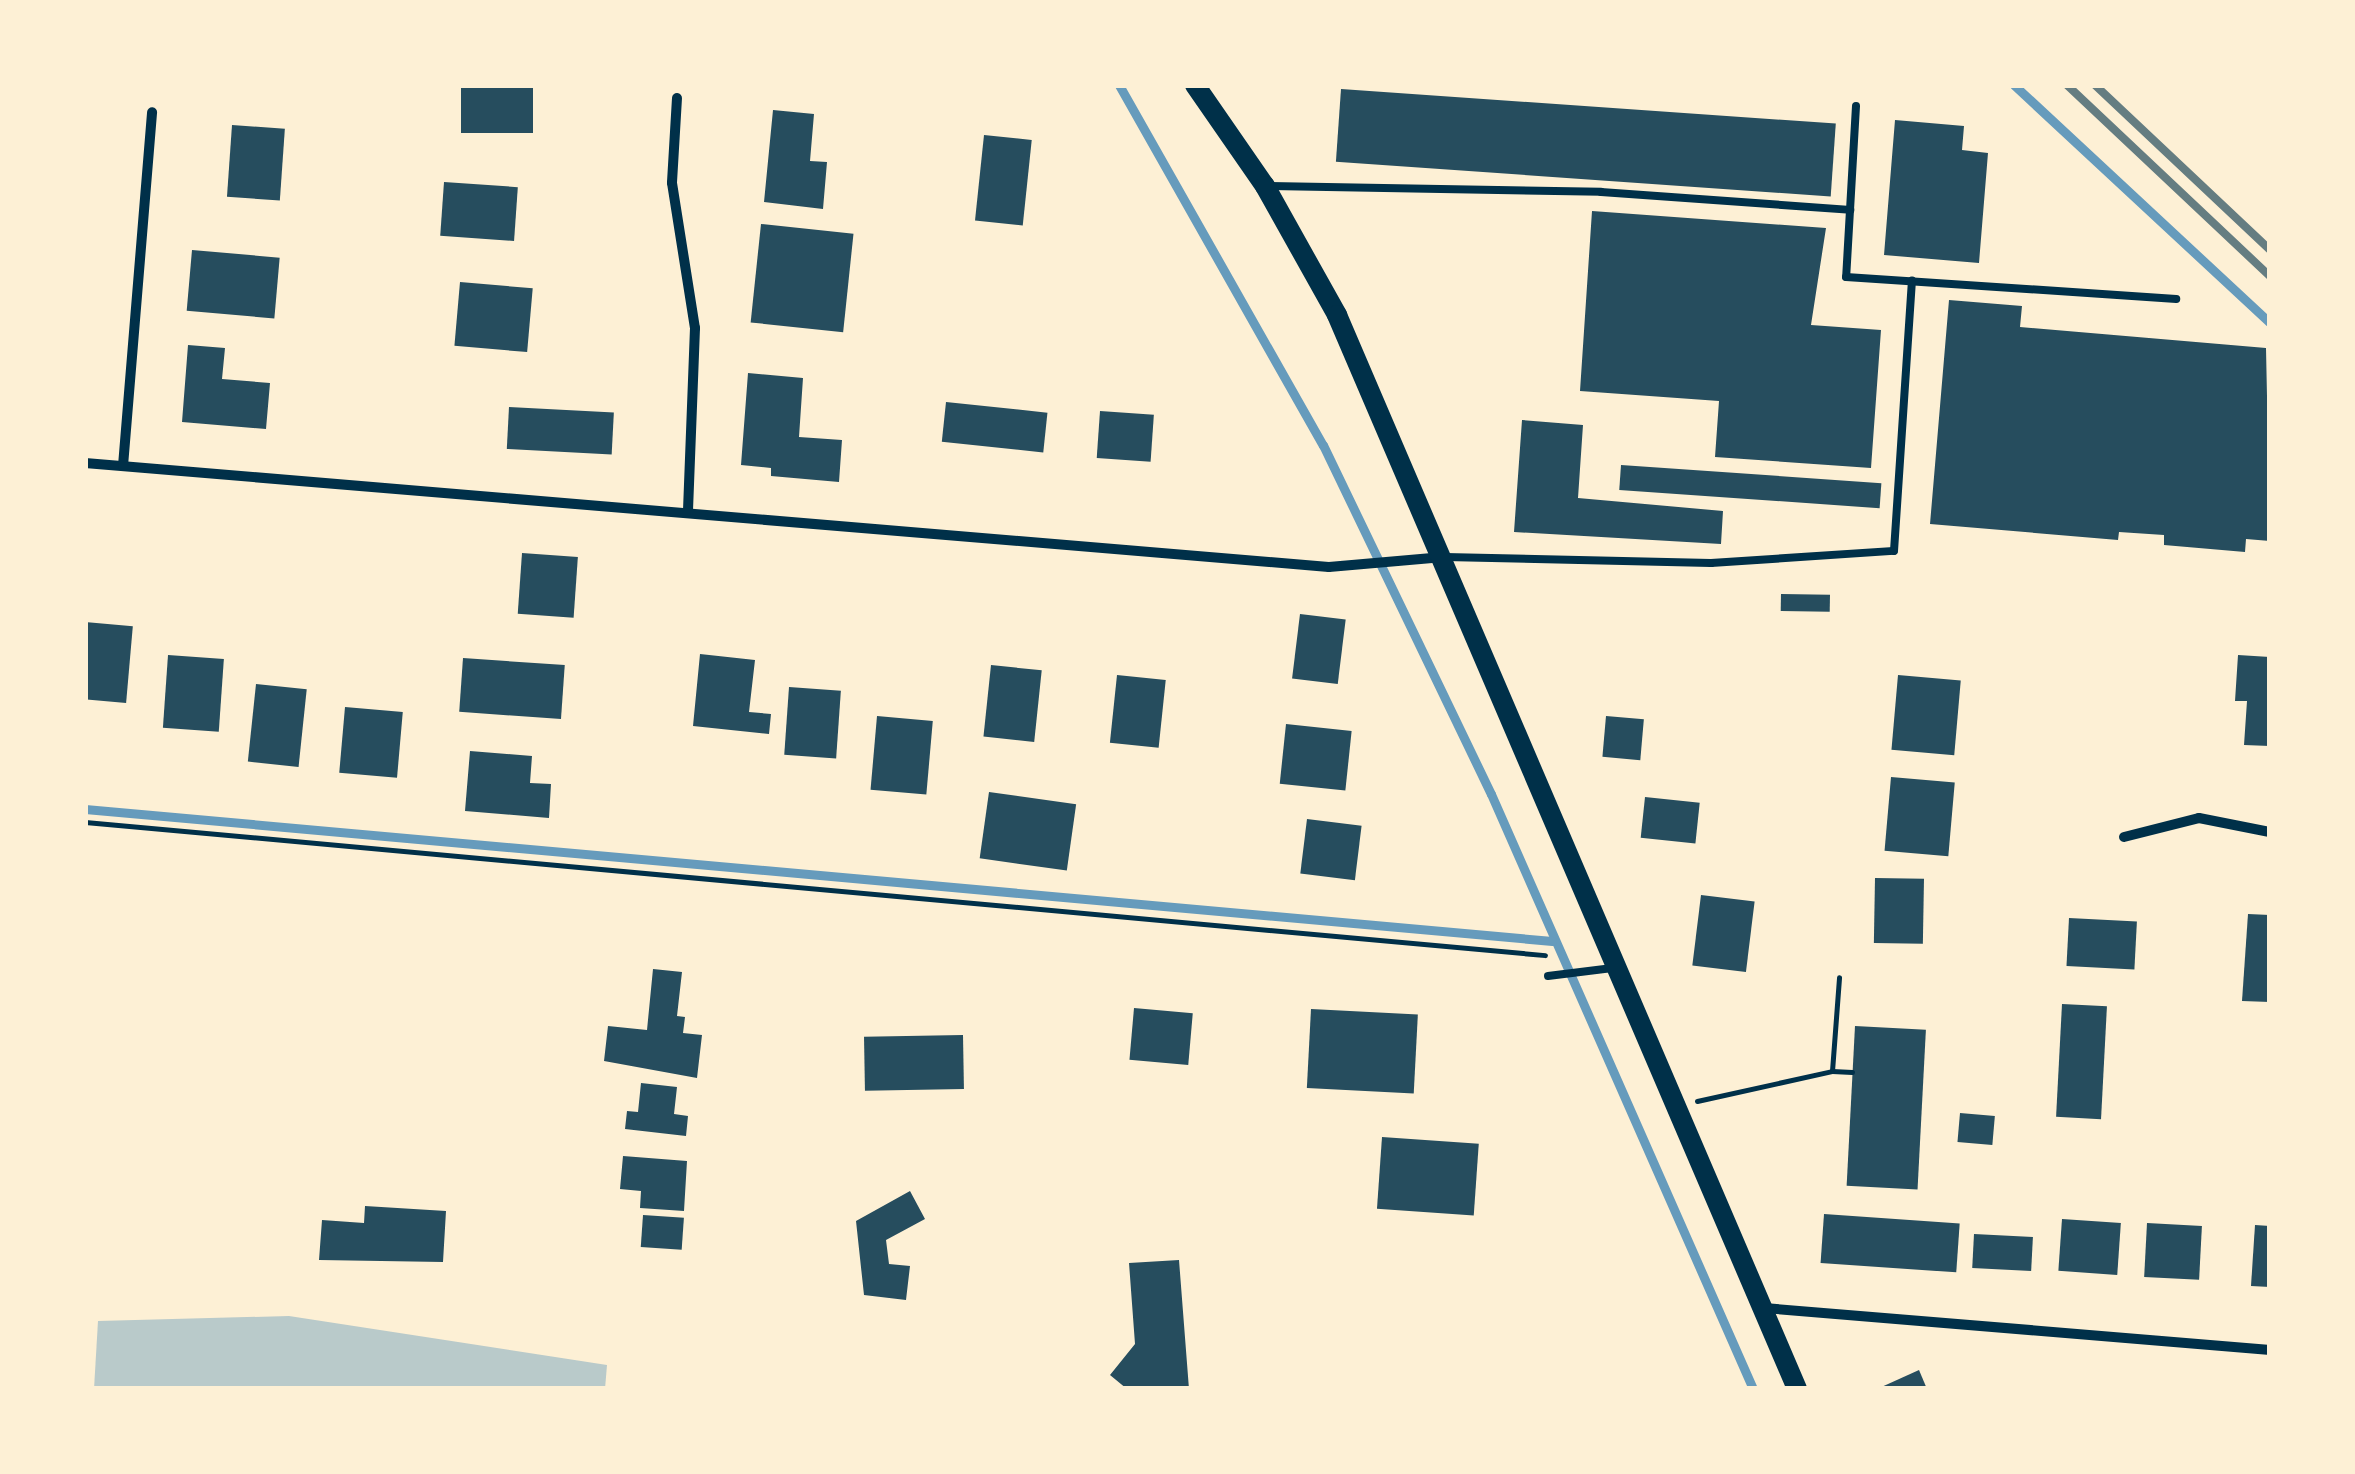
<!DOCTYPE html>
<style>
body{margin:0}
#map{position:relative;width:2355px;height:1474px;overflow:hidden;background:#fdf0d5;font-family:Georgia,serif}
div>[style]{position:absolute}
.green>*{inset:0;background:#b9caca}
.stream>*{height:9px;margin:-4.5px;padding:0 4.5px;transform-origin:4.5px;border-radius:4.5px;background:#669bbc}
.building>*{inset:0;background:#264d5e;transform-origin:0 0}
.path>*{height:5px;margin:-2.5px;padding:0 2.5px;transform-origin:2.5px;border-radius:2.5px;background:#003049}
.service>*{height:8px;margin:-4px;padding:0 4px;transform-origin:4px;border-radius:4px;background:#003049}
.minor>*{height:10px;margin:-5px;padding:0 5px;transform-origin:5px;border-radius:5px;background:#003049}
.secondary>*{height:20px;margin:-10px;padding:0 10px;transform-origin:10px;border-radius:10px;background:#003049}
.rail>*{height:8px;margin:-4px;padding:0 4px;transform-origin:4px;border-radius:4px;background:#657d81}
span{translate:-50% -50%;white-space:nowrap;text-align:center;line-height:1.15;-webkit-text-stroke:8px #fdf0d5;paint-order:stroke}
.frame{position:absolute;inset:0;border:88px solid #fdf0d5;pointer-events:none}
</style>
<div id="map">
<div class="green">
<i style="clip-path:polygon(289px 1316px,607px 1365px,605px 1389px,94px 1389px,98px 1321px)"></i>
</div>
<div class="stream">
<i style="left:1119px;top:85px;width:414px;rotate:60.5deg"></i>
<i style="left:1323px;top:445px;width:387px;rotate:64.3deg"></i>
<i style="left:1491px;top:794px;width:650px;rotate:66.23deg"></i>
<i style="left:2014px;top:85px;width:350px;rotate:42.9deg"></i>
<i style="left:85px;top:809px;width:1473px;rotate:5.14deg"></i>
</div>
<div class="building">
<i style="left:461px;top:85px;width:72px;height:48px"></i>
<i style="left:1341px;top:89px;width:496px;height:73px;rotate:4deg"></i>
<i style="clip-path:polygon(773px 110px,814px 114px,810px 161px,827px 162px,823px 209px,764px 202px)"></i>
<i style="clip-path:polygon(1895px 120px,1964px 126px,1962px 150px,1988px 153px,1979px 263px,1884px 255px)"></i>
<i style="left:232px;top:125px;width:53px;height:72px;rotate:4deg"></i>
<i style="left:984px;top:135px;width:48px;height:86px;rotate:6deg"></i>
<i style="left:444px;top:182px;width:74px;height:54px;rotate:4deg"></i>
<i style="clip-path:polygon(1592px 211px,1826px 228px,1811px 325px,1881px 330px,1871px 468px,1715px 457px,1719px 401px,1580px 391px)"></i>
<i style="left:761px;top:224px;width:93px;height:99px;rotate:6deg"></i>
<i style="left:192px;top:250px;width:88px;height:61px;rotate:5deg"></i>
<i style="left:460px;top:282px;width:73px;height:64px;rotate:5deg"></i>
<i style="clip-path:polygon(1949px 300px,2022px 306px,2020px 327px,2266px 348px,2270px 541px,2246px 539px,2245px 552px,2164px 545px,2164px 535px,2119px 532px,2118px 540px,1930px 524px)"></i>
<i style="clip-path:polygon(188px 345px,225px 348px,222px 379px,270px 383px,266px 429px,182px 422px)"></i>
<i style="clip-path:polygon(748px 373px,803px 378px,799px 437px,842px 440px,839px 482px,771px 476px,771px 468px,741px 465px)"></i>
<i style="left:946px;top:402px;width:102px;height:40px;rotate:6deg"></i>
<i style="left:509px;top:407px;width:105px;height:42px;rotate:3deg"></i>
<i style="left:1100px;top:411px;width:54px;height:47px;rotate:4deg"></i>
<i style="clip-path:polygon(1522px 420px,1583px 425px,1578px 498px,1723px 511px,1721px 544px,1514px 532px)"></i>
<i style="left:1621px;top:465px;width:261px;height:25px;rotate:4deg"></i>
<i style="left:522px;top:553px;width:56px;height:61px;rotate:4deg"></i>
<i style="left:1781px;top:594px;width:49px;height:17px;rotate:1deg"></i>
<i style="left:1300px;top:614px;width:46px;height:65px;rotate:7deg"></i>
<i style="left:85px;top:622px;width:48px;height:77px;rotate:5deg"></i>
<i style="clip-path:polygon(700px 654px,755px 660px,749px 712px,771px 714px,769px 734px,693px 726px)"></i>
<i style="left:168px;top:655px;width:56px;height:73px;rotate:4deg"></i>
<i style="clip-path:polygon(2238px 655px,2270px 657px,2270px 746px,2244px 745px,2247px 701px,2235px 701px)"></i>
<i style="left:463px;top:658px;width:102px;height:54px;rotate:4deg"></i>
<i style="left:991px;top:665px;width:51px;height:72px;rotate:6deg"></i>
<i style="left:1117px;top:675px;width:49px;height:68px;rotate:6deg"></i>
<i style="left:1898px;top:675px;width:63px;height:75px;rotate:5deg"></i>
<i style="left:256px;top:684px;width:51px;height:78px;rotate:6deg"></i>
<i style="left:789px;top:687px;width:52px;height:68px;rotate:4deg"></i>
<i style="left:345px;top:707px;width:58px;height:66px;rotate:5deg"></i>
<i style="left:877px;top:716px;width:56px;height:74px;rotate:5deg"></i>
<i style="left:1606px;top:716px;width:38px;height:41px;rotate:5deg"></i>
<i style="left:1286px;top:724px;width:66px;height:60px;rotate:6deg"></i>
<i style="clip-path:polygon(470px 751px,532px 756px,530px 783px,551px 784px,549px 818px,465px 811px)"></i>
<i style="left:1891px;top:777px;width:64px;height:74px;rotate:5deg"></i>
<i style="left:989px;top:792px;width:88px;height:67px;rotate:8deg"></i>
<i style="left:1645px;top:797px;width:55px;height:41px;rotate:6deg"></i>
<i style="left:1307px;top:819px;width:55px;height:55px;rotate:7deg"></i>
<i style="left:1875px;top:878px;width:49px;height:65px;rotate:1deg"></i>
<i style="left:1701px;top:895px;width:54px;height:71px;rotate:7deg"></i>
<i style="clip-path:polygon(2248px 914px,2270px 915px,2270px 1002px,2242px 1001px)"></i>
<i style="left:2069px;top:918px;width:68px;height:48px;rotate:3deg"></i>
<i style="clip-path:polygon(653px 969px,682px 972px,677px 1016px,685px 1017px,683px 1033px,702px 1035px,697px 1078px,604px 1061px,608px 1026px,647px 1030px)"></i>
<i style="left:2062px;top:1004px;width:45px;height:113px;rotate:3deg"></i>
<i style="left:1134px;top:1008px;width:59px;height:52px;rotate:5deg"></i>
<i style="left:1311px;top:1009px;width:107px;height:79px;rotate:3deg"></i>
<i style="left:1855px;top:1026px;width:71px;height:160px;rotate:3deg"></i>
<i style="left:963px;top:1035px;width:54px;height:99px;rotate:89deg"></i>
<i style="clip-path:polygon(641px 1083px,677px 1087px,674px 1114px,688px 1116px,686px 1136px,625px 1129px,627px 1111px,638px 1112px)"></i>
<i style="left:1960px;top:1113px;width:35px;height:29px;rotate:5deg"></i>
<i style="left:1382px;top:1137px;width:97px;height:72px;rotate:4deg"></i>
<i style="clip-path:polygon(623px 1156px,687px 1161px,684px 1211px,640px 1208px,641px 1191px,620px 1189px)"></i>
<i style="clip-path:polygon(910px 1191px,925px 1219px,886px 1240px,889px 1264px,910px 1266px,906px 1300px,864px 1295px,856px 1221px)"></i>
<i style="clip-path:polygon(365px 1206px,446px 1211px,443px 1262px,319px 1260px,322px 1220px,364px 1223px)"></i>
<i style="left:1824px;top:1214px;width:136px;height:49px;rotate:4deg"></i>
<i style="left:643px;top:1215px;width:41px;height:32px;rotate:4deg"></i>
<i style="left:2062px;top:1219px;width:59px;height:52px;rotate:4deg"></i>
<i style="left:2147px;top:1223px;width:55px;height:54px;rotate:3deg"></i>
<i style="clip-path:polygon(2255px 1225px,2270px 1226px,2270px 1287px,2251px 1286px)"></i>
<i style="left:1974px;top:1234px;width:59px;height:34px;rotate:3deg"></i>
<i style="clip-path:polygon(1179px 1260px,1189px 1389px,1127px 1389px,1110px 1375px,1135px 1344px,1129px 1263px)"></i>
<i style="clip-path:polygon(1919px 1370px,1927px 1389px,1877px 1389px)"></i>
</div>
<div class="path">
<i style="left:85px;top:822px;width:1466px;rotate:5.21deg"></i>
<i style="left:1832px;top:1071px;width:20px;rotate:3deg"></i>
<i style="left:1697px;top:1101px;width:138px;rotate:-12.5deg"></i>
<i style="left:1832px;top:1071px;width:94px;rotate:-85.7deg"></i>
</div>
<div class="service">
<i style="left:1856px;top:106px;width:171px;rotate:93.3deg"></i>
<i style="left:1846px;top:277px;width:331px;rotate:3.8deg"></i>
<i style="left:1270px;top:186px;width:331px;rotate:1deg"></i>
<i style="left:1601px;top:192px;width:250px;rotate:4.1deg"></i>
<i style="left:1445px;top:557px;width:266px;rotate:1.3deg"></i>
<i style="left:1711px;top:563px;width:183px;rotate:-3.8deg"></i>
<i style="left:1894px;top:551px;width:271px;rotate:-86.2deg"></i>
<i style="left:1548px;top:976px;width:65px;rotate:-7deg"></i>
</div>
<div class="minor">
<i style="left:677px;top:98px;width:85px;rotate:93.4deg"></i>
<i style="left:672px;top:183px;width:147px;rotate:81deg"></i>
<i style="left:695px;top:328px;width:185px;rotate:92.2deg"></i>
<i style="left:85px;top:463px;width:1248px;rotate:4.78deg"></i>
<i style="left:1329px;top:567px;width:115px;rotate:-5deg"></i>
<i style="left:123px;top:466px;width:355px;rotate:-85.3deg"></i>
<i style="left:2124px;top:837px;width:77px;rotate:-14.2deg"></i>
<i style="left:2199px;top:818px;width:72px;rotate:11.2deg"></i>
<i style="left:1764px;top:1308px;width:508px;rotate:4.74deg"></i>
</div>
<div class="secondary">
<i style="left:1195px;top:85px;width:123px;rotate:55.3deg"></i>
<i style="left:1265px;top:186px;width:148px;rotate:60.8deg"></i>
<i style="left:1337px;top:315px;width:1168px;rotate:66.81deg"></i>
</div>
<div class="rail">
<i style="left:2067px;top:85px;width:279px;rotate:43.3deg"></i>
<i style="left:2095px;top:85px;width:241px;rotate:43.3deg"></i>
</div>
<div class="frame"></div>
</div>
